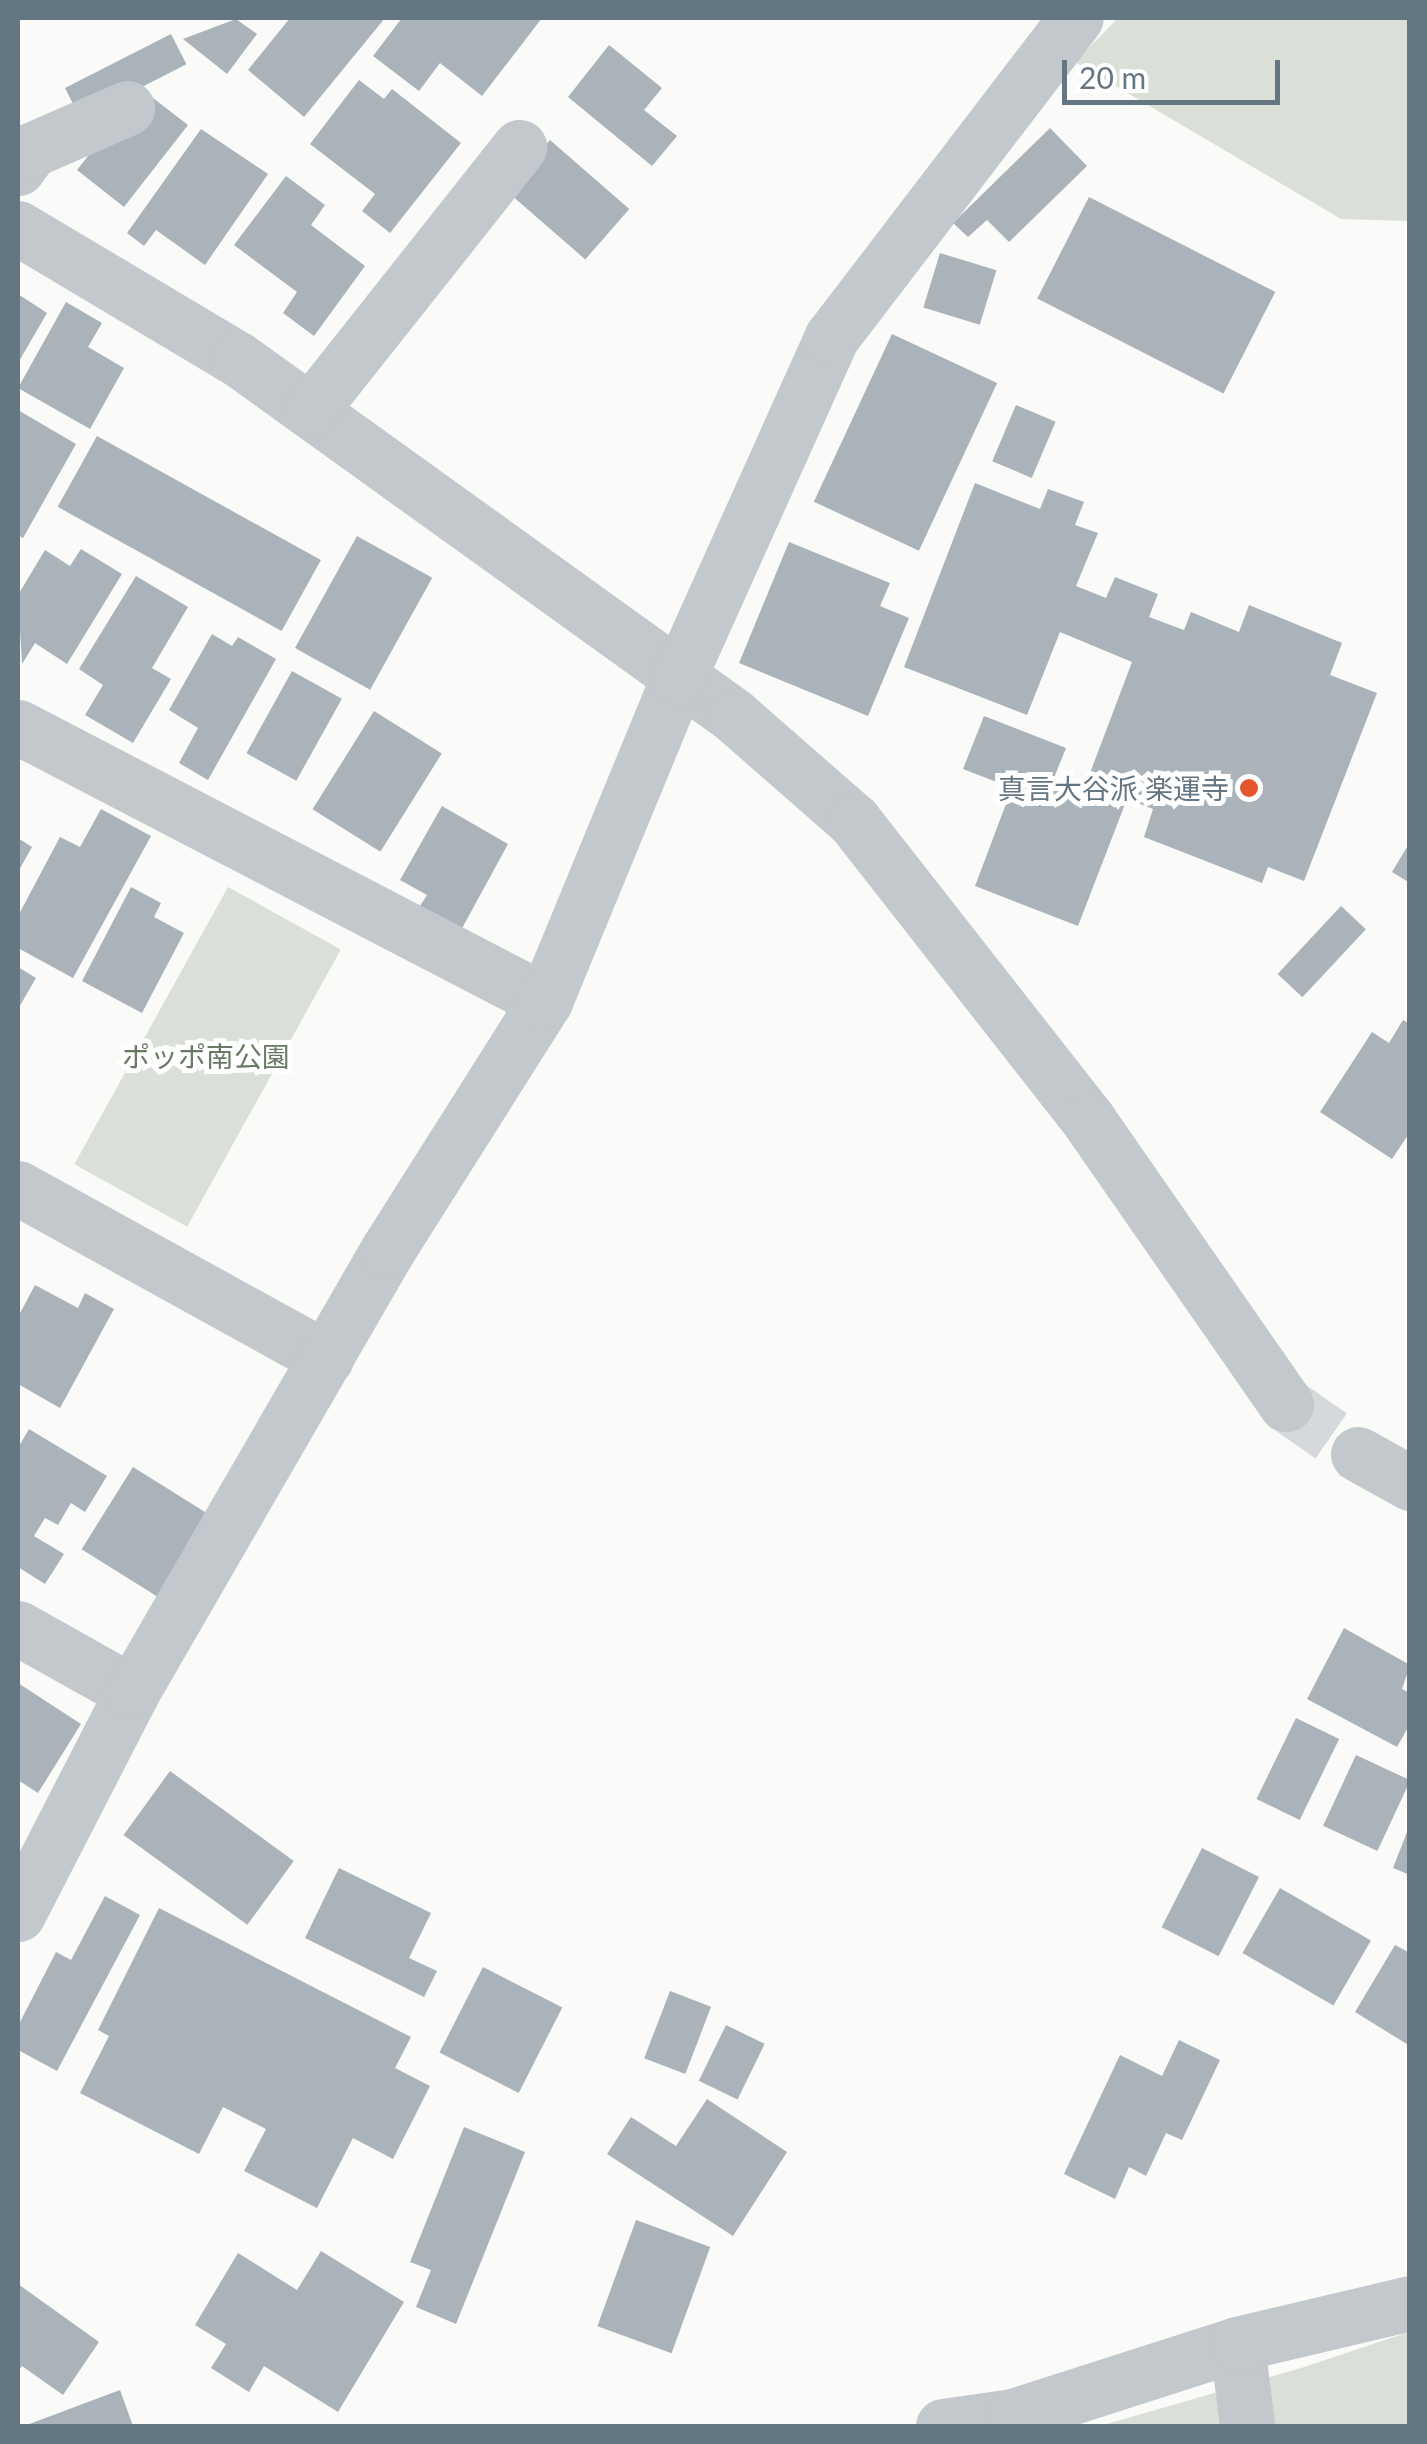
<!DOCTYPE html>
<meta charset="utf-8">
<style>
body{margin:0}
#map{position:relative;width:1427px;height:2444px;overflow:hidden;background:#fafaf8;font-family:Lato,"Noto Sans JP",sans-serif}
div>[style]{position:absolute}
.green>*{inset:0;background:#dadfd7;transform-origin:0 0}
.building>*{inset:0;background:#aab3b9;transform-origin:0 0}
.street-tunnel>*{height:55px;margin-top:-27.5px;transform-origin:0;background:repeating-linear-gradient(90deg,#d5d9db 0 55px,transparent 0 83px)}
.street>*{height:55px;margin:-27.5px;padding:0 27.5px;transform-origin:27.5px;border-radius:27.5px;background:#c3c8cc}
.dots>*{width:28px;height:28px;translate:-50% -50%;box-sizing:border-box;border:5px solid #fff;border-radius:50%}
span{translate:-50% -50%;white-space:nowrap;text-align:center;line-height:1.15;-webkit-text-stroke:10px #fff;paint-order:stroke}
.poi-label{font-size:28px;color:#657683}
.right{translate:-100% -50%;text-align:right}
.park-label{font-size:28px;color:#687a64}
.frame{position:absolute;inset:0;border:20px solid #657683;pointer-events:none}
.scale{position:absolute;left:1062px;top:60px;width:218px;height:45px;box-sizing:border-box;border:5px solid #657683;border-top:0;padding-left:12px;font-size:30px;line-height:35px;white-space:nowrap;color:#657683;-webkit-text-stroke:8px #fff;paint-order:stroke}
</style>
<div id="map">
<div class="green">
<i style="clip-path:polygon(1118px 18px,1409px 18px,1409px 221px,1341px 219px,1075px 62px)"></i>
<i style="left:228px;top:887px;width:129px;height:317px;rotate:29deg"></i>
<i style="clip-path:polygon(1409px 2332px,1409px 2426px,1100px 2426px,1301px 2368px)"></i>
</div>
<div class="building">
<i style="clip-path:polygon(290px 18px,385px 18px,304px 117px,248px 70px)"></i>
<i style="clip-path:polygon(402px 18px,542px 18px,482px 96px,440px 63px,419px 91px,373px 56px)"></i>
<i style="clip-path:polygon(236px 19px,257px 34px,227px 74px,183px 39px)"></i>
<i style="left:171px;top:34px;width:34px;height:119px;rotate:63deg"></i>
<i style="clip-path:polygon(609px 45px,662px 88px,644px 110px,677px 136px,652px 166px,568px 97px)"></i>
<i style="clip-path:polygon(359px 80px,384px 99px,392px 89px,461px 143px,390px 233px,362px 211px,375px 194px,310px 144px)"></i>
<i style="clip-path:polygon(153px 98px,188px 125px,124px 207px,77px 170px,111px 127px,124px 136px)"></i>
<i style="clip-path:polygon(1050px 128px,1087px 166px,1009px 242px,987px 220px,968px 237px,953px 223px)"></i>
<i style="clip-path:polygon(201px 129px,268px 174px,205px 265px,156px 230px,144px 246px,127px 233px)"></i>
<i style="left:550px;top:140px;width:105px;height:67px;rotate:41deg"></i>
<i style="clip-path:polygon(286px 176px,325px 205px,311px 225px,365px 266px,314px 336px,283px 313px,297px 292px,234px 245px)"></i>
<i style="left:1089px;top:197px;width:209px;height:114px;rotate:27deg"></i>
<i style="left:940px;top:253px;width:59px;height:57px;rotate:17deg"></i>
<i style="clip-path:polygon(18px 294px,47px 313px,18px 363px)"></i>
<i style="clip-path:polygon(66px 302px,102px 323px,88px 347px,124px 368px,90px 429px,18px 388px)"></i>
<i style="left:892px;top:334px;width:116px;height:185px;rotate:25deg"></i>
<i style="left:1016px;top:405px;width:43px;height:61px;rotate:23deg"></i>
<i style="clip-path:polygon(18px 410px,76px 444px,23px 538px,18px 535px)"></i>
<i style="left:97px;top:436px;width:256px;height:81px;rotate:29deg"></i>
<i style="clip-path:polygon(975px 483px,1040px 509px,1048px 489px,1084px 502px,1075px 525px,1098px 533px,1076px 586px,1106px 598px,1115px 577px,1158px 594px,1149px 617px,1184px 630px,1191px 612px,1239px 632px,1249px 605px,1342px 643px,1330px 675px,1377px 693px,1304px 881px,1268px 867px,1262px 883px,1144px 837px,1153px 809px,1127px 799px,1078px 926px,975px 886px,1012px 788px,963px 769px,984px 716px,1066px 748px,1054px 778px,1084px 789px,1132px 662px,1060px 632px,1027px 715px,904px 667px)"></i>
<i style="left:357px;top:536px;width:86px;height:128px;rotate:29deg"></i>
<i style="clip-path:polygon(789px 542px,890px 583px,880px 606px,909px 618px,868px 716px,739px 663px)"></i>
<i style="clip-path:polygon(81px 549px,122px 574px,67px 664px,35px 643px,22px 664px,18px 595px,45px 550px,70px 566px)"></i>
<i style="clip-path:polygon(136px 576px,188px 607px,152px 668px,171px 679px,133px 743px,85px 715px,103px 685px,79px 669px)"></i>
<i style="clip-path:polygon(212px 634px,232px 646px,238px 637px,276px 659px,208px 780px,179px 763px,198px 728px,169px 710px)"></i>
<i style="left:292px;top:671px;width:57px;height:94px;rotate:29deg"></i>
<i style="left:374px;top:711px;width:80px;height:116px;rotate:32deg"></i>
<i style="clip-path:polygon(442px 806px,508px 844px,460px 932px,418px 909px,427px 895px,400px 880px)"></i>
<i style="clip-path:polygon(101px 809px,151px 836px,73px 978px,18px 948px,18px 916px,60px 837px,80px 847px)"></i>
<i style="clip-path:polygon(18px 838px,32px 847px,18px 872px)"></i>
<i style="clip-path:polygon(1410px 842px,1410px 883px,1392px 872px)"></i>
<i style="clip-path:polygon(131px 887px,161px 903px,154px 917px,184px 933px,142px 1013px,82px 981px)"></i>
<i style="left:1341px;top:906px;width:34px;height:93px;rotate:43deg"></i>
<i style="clip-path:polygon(18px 967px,36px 978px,18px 1009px)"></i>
<i style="clip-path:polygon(1403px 1020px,1410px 1024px,1410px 1132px,1392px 1159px,1320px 1112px,1372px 1032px,1389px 1043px)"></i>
<i style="clip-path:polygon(35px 1285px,78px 1308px,85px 1293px,114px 1309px,60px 1408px,18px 1384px,18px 1317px)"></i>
<i style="clip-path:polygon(29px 1429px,107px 1476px,85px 1512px,71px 1503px,58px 1525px,45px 1518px,34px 1536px,64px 1554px,45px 1584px,18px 1567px,18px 1448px)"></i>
<i style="left:133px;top:1467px;width:91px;height:97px;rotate:32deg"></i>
<i style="clip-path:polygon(1344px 1628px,1410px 1665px,1402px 1689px,1410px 1693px,1410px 1724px,1397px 1747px,1307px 1699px)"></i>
<i style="clip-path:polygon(18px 1683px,81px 1724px,38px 1793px,18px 1780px)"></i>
<i style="left:1296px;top:1718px;width:48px;height:90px;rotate:26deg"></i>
<i style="left:1356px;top:1755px;width:60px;height:78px;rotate:25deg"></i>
<i style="left:170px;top:1771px;width:153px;height:79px;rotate:36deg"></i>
<i style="clip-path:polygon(1409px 1827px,1410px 1827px,1410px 1875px,1393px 1868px)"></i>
<i style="left:1202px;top:1848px;width:64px;height:89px;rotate:27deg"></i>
<i style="clip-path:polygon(339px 1868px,431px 1913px,409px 1958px,437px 1971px,424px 1997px,305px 1938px)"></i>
<i style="left:1280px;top:1888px;width:105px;height:75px;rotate:30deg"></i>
<i style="clip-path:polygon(105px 1896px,140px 1915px,57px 2071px,18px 2050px,18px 2026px,56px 1952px,71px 1960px)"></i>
<i style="clip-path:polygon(159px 1908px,411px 2037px,395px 2068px,430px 2086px,393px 2159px,353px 2138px,317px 2208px,244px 2171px,266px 2129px,223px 2107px,199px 2154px,80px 2093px,109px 2036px,98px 2030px)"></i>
<i style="clip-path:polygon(1395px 1945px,1410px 1953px,1410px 2046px,1355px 2012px)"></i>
<i style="left:483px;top:1967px;width:89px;height:96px;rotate:27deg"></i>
<i style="left:670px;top:1991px;width:44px;height:72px;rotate:21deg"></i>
<i style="left:726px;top:2025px;width:43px;height:62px;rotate:26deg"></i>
<i style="clip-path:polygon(1179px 2040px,1220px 2060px,1182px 2140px,1166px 2133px,1146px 2176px,1129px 2167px,1115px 2199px,1064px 2174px,1120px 2055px,1162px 2076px)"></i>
<i style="clip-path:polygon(707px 2099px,787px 2152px,733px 2236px,607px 2154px,631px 2117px,676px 2146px)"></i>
<i style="clip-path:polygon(464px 2127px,525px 2152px,456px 2324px,416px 2307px,431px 2270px,410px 2262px)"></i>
<i style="left:636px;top:2220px;width:79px;height:113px;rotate:20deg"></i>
<i style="clip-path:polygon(321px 2251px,404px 2302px,338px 2412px,264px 2366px,249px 2392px,211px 2368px,226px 2344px,195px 2325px,238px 2253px,297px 2290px)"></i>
<i style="clip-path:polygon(18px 2284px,99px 2342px,63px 2395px,22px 2366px,18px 2372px)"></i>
<i style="clip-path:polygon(120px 2390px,133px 2426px,24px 2426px)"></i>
</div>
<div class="street-tunnel">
<i style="left:1286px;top:1404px;width:88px;rotate:34.8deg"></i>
</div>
<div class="street">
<i style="left:18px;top:168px;width:22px;rotate:-54deg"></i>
<i style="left:31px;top:150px;width:105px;rotate:-23.6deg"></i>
<i style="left:18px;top:228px;width:256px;rotate:30.8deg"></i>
<i style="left:238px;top:359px;width:610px;rotate:35.72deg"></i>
<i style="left:733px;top:715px;width:161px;rotate:41.2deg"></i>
<i style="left:854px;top:821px;width:381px;rotate:51.9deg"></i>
<i style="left:1089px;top:1121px;width:345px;rotate:55.2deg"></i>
<i style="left:310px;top:411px;width:337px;rotate:-51.6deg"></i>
<i style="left:18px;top:727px;width:594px;rotate:27.47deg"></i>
<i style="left:18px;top:1188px;width:352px;rotate:28.9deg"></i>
<i style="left:1358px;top:1454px;width:60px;rotate:29.1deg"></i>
<i style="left:18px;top:1628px;width:131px;rotate:29.3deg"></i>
<i style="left:18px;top:1914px;width:250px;rotate:-62.8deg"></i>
<i style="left:132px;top:1692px;width:509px;rotate:-59.96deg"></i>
<i style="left:387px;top:1251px;width:296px;rotate:-57.7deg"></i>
<i style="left:545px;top:1001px;width:348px;rotate:-67.6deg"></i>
<i style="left:678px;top:679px;width:374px;rotate:-65.8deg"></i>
<i style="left:831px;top:338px;width:403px;rotate:-52.6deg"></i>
<i style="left:1237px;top:2344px;width:83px;rotate:83deg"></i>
<i style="left:943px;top:2426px;width:71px;rotate:-8.1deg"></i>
<i style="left:1013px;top:2416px;width:235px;rotate:-17.8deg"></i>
<i style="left:1237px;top:2344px;width:178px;rotate:-13.3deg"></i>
</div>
<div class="dots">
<i style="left:1249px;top:788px;background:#e4572e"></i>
</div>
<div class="poi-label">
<span class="right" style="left:1229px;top:788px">真言大谷派 楽運寺</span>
</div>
<div class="park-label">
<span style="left:206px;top:1056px">ポッポ南公園</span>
</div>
<div class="frame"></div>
<div class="scale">20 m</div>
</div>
